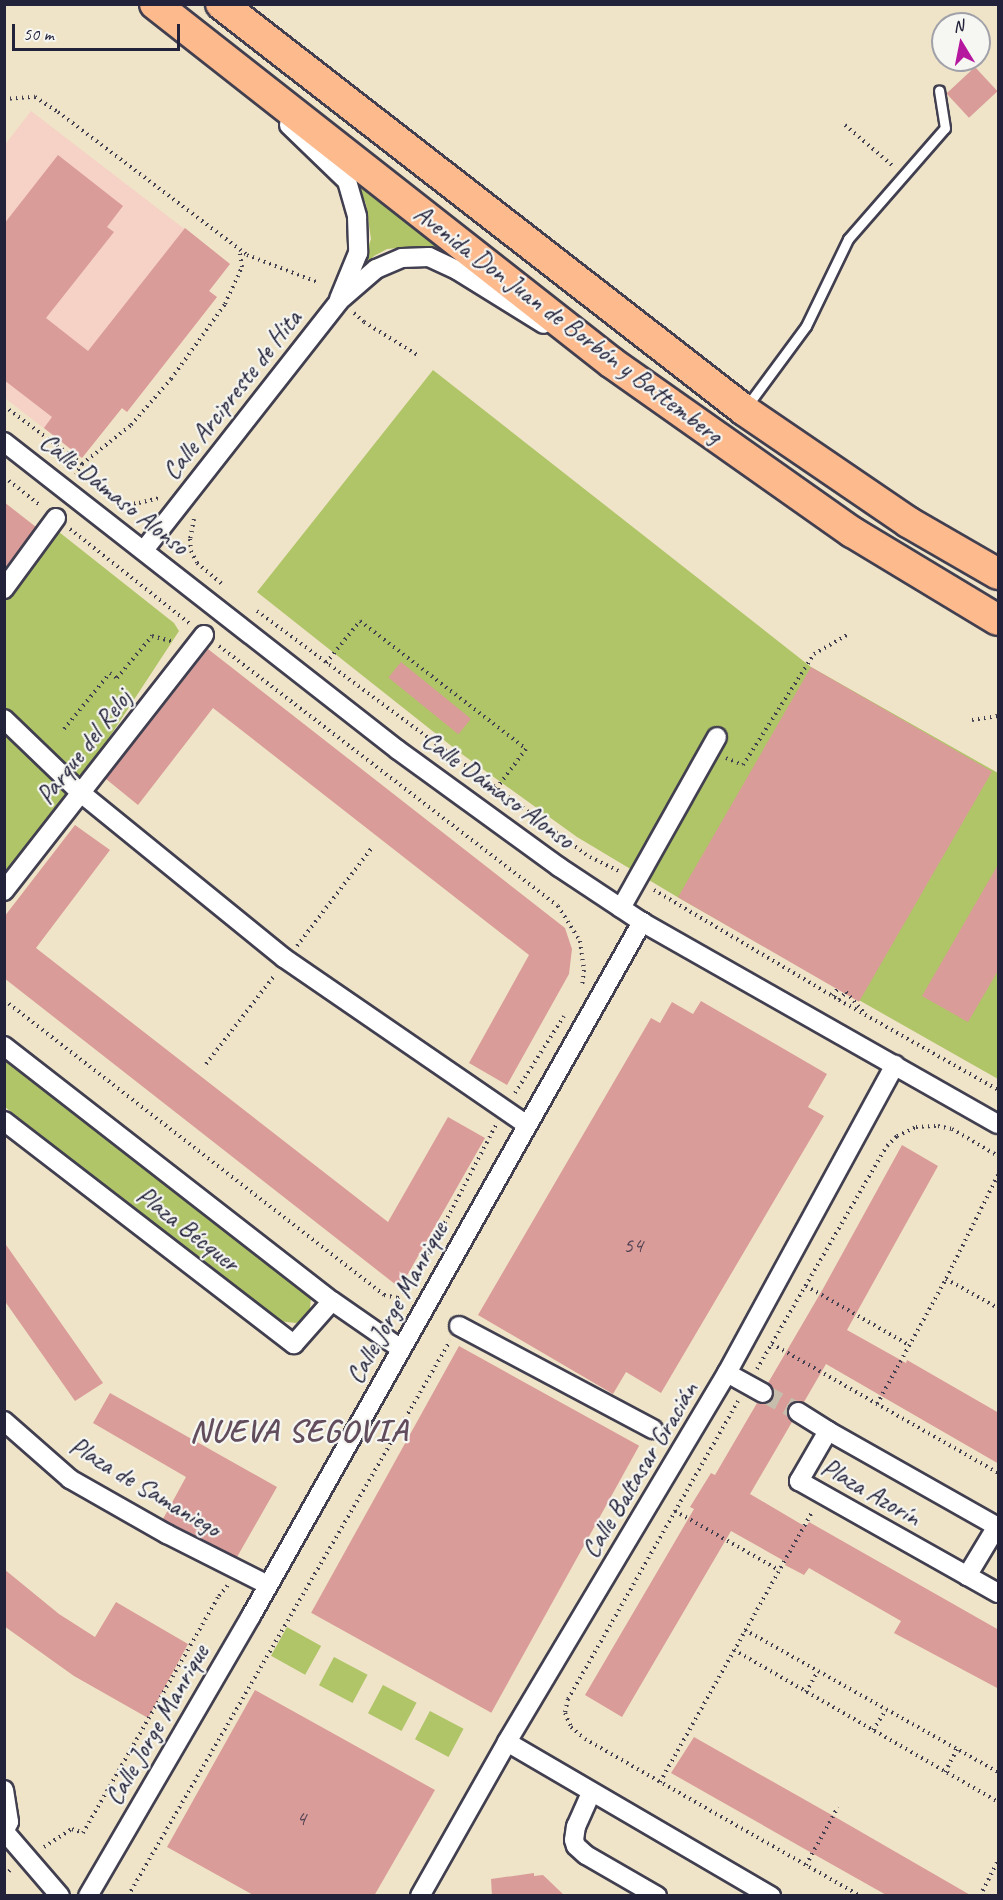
<!DOCTYPE html>
<meta charset="utf-8">
<style>
body{margin:0}
#map{position:relative;width:1003px;height:1900px;overflow:hidden;background:#efe4c8;font-family:Caveat,sans-serif}
div>[style]{position:absolute}
.built>*{inset:0;background:#f6d1c5}
.green>*{inset:0;background:#b0c468;transform-origin:0 0}
.building>*{inset:0;background:#da9c99;transform-origin:0 0}
.street-tunnel>*{height:18px;margin-top:-9px;transform-origin:0;background:repeating-linear-gradient(90deg,#c6bdac 0 18px,transparent 0 27px)}
.path>*{height:4px;margin-top:-2px;transform-origin:0;background:repeating-linear-gradient(90deg,#413f50 0 1.5px,transparent 0 6px)}
.roads{filter:drop-shadow(2px 0 #413f50) drop-shadow(-2px 0 #413f50) drop-shadow(0 2px #413f50) drop-shadow(0 -2px #413f50)}
.lane>*{height:9px;margin:-4.5px;padding:0 4.5px;transform-origin:4.5px;border-radius:4.5px;background:#fff}
.street>*{height:18px;margin:-9px;padding:0 9px;transform-origin:9px;border-radius:9px;background:#fff}
.primary>*{height:30px;margin:-15px;padding:0 15px;transform-origin:15px;border-radius:15px;background:#fcba8d}
span{translate:-50% -50%;white-space:nowrap;text-align:center;line-height:1.15;-webkit-text-stroke:4.5px #f6f6f2;paint-order:stroke}
.number-label{font-size:22px;color:#504052}
.number-label span{-webkit-text-stroke-width:0}
.street-label{font-size:26px;color:#22223b}
.district-label{font-size:32px;color:#624d5c;font-weight:700;letter-spacing:1.5px}
.frame{position:absolute;inset:0;border:6px solid #22223b;pointer-events:none}
.north{position:absolute;left:931px;top:12px;width:60px;height:60px;box-sizing:border-box;background:#f6f6f2;border:2px solid #a1a1a9;border-radius:50%;rotate:350deg;font-size:16px;font-weight:700;line-height:24px;text-align:center;color:#22223b}
.north::after{content:'';display:block;margin:auto;width:21px;height:27px;background:#b5179e;clip-path:polygon(50% 0,100% 100%,50% 72%,0 100%)}
.scale{position:absolute;left:12px;top:24px;width:168px;height:27px;box-sizing:border-box;border:3px solid #22223b;border-top:0;padding-left:8px;font-size:18px;line-height:21px;white-space:nowrap;color:#22223b;-webkit-text-stroke:4px #f6f6f2;paint-order:stroke}
</style>
<div id="map">
<div class="built">
<i style="clip-path:polygon(31px 111px,230px 264px,209px 291px,217px 297px,127px 412px,121px 408px,82px 458px,5px 398px,4px 146px)"></i>
</div>
<div class="green">
<i style="clip-path:polygon(353px 175px,444px 250px,419px 246px,387px 249px,374px 256px,360px 270px,371px 239px,366px 204px)"></i>
<i style="clip-path:polygon(433px 370px,811px 667px,998px 773px,998px 1079px,679px 898px,577px 837px,459px 752px,257px 592px)"></i>
<i style="clip-path:polygon(56px 518px,59px 532px,174px 623px,179px 631px,82px 779px,72px 773px,5px 714px,5px 589px)"></i>
<i style="clip-path:polygon(4px 733px,66px 793px,70px 807px,4px 891px)"></i>
<i style="clip-path:polygon(4px 1058px,300px 1285px,311px 1297px,309px 1318px,296px 1323px,278px 1321px,5px 1107px)"></i>
<i style="left:287px;top:1627px;width:39px;height:33px;rotate:29deg"></i>
<i style="left:334px;top:1657px;width:38px;height:32px;rotate:28deg"></i>
<i style="left:383px;top:1685px;width:38px;height:32px;rotate:28deg"></i>
<i style="left:430px;top:1711px;width:38px;height:32px;rotate:28deg"></i>
</div>
<div class="building">
<i style="left:975px;top:67px;width:33px;height:39px;rotate:47deg"></i>
<i style="clip-path:polygon(58px 155px,123px 206px,107px 227px,114px 232px,46px 318px,88px 351px,185px 228px,230px 264px,209px 291px,217px 297px,127px 412px,122px 408px,82px 458px,44px 428px,52px 417px,4px 380px,4px 224px)"></i>
<i style="clip-path:polygon(4px 502px,36px 527px,4px 569px)"></i>
<i style="clip-path:polygon(208px 649px,565px 928px,572px 949px,569px 974px,507px 1085px,469px 1063px,529px 955px,213px 708px,138px 805px,106px 779px)"></i>
<i style="left:401px;top:662px;width:90px;height:20px;rotate:39deg"></i>
<i style="left:811px;top:667px;width:209px;height:266px;rotate:30deg"></i>
<i style="clip-path:polygon(75px 825px,110px 850px,36px 948px,388px 1222px,448px 1117px,485px 1138px,400px 1288px,4px 978px,4px 917px)"></i>
<i style="clip-path:polygon(999px 863px,999px 969px,968px 1022px,922px 996px)"></i>
<i style="clip-path:polygon(701px 1001px,827px 1074px,808px 1107px,824px 1116px,661px 1393px,626px 1372px,613px 1394px,478px 1315px,651px 1018px,660px 1023px,672px 1002px,693px 1014px)"></i>
<i style="clip-path:polygon(902px 1145px,938px 1166px,847px 1330px,906px 1363px,907px 1360px,999px 1413px,999px 1464px,826px 1364px,804px 1402px,793px 1402px,788px 1407px,788px 1417px,792px 1422px,750px 1494px,806px 1527px,809px 1522px,999px 1630px,999px 1689px,894px 1633px,901px 1621px,809px 1568px,804px 1575px,785px 1565px,786px 1562px,731px 1531px,622px 1717px,585px 1695px,694px 1509px,690px 1507px,711px 1473px,715px 1475px,757px 1403px,764px 1404px,772px 1399px,774px 1392px,768px 1383px,824px 1287px)"></i>
<i style="clip-path:polygon(4px 1242px,103px 1383px,75px 1401px,4px 1300px)"></i>
<i style="left:459px;top:1346px;width:206px;height:305px;rotate:29deg"></i>
<i style="clip-path:polygon(110px 1393px,277px 1487px,237px 1557px,163px 1519px,186px 1477px,93px 1423px)"></i>
<i style="clip-path:polygon(4px 1569px,59px 1614px,95px 1637px,116px 1602px,188px 1644px,148px 1718px,74px 1676px,4px 1626px)"></i>
<i style="clip-path:polygon(255px 1690px,435px 1790px,374px 1896px,255px 1896px,167px 1847px)"></i>
<i style="clip-path:polygon(694px 1737px,830px 1814px,972px 1896px,888px 1896px,810px 1852px,671px 1773px)"></i>
<i style="clip-path:polygon(534px 1873px,534px 1876px,543px 1875px,565px 1896px,492px 1896px,491px 1879px)"></i>
</div>
<div class="street-tunnel">
<i style="left:763px;top:1393px;width:40px;rotate:28deg"></i>
</div>
<div class="path">
<i style="left:4px;top:99px;width:31px;rotate:-4deg"></i>
<i style="left:35px;top:97px;width:27px;rotate:33deg"></i>
<i style="left:58px;top:112px;width:237px;rotate:37.1deg"></i>
<i style="left:247px;top:255px;width:75px;rotate:21.1deg"></i>
<i style="left:845px;top:125px;width:65px;rotate:40.6deg"></i>
<i style="left:354px;top:313px;width:13px;rotate:42deg"></i>
<i style="left:364px;top:322px;width:65px;rotate:31.7deg"></i>
<i style="left:4px;top:406px;width:97px;rotate:36.6deg"></i>
<i style="left:82px;top:464px;width:12px;rotate:121deg"></i>
<i style="left:82px;top:464px;width:63px;rotate:-38.5deg"></i>
<i style="left:131px;top:425px;width:61px;rotate:-49deg"></i>
<i style="left:171px;top:379px;width:92px;rotate:-54.2deg"></i>
<i style="left:225px;top:304px;width:41px;rotate:-65.3deg"></i>
<i style="left:242px;top:267px;width:18px;rotate:-99deg"></i>
<i style="left:4px;top:477px;width:47px;rotate:38.1deg"></i>
<i style="left:116px;top:504px;width:23px;rotate:-2deg"></i>
<i style="left:139px;top:503px;width:21px;rotate:-14deg"></i>
<i style="left:194px;top:519px;width:20px;rotate:101deg"></i>
<i style="left:190px;top:539px;width:12px;rotate:85deg"></i>
<i style="left:191px;top:551px;width:13px;rotate:63deg"></i>
<i style="left:197px;top:563px;width:34px;rotate:40deg"></i>
<i style="left:70px;top:529px;width:152px;rotate:38.3deg"></i>
<i style="left:257px;top:611px;width:414px;rotate:36.5deg"></i>
<i style="left:590px;top:857px;width:34px;rotate:26deg"></i>
<i style="left:219px;top:646px;width:427px;rotate:37.5deg"></i>
<i style="left:558px;top:906px;width:41px;rotate:57.8deg"></i>
<i style="left:580px;top:941px;width:29px;rotate:82deg"></i>
<i style="left:584px;top:970px;width:17px;rotate:97deg"></i>
<i style="left:326px;top:663px;width:54px;rotate:-51deg"></i>
<i style="left:360px;top:621px;width:210px;rotate:37.6deg"></i>
<i style="left:526px;top:749px;width:50px;rotate:126.9deg"></i>
<i style="left:972px;top:720px;width:26px;rotate:-9deg"></i>
<i style="left:64px;top:729px;width:72px;rotate:-50.6deg"></i>
<i style="left:110px;top:673px;width:9px;rotate:36deg"></i>
<i style="left:117px;top:678px;width:55px;rotate:-50.2deg"></i>
<i style="left:152px;top:636px;width:23px;rotate:15deg"></i>
<i style="left:726px;top:758px;width:18px;rotate:22deg"></i>
<i style="left:743px;top:765px;width:132px;rotate:-57.4deg"></i>
<i style="left:814px;top:654px;width:39px;rotate:-30deg"></i>
<i style="left:654px;top:890px;width:215px;rotate:30.7deg"></i>
<i style="left:839px;top:1000px;width:183px;rotate:29.5deg"></i>
<i style="left:297px;top:946px;width:122px;rotate:-52.7deg"></i>
<i style="left:833px;top:996px;width:9px;rotate:-58deg"></i>
<i style="left:4px;top:1000px;width:481px;rotate:37.8deg"></i>
<i style="left:384px;top:1295px;width:14px;rotate:12deg"></i>
<i style="left:398px;top:1298px;width:14px;rotate:-36deg"></i>
<i style="left:839px;top:1000px;width:11px;rotate:-49deg"></i>
<i style="left:846px;top:992px;width:28px;rotate:49deg"></i>
<i style="left:206px;top:1064px;width:111px;rotate:-52.3deg"></i>
<i style="left:515px;top:1093px;width:91px;rotate:-57.5deg"></i>
<i style="left:998px;top:1175px;width:116px;rotate:116.6deg"></i>
<i style="left:946px;top:1279px;width:60px;rotate:29.1deg"></i>
<i style="left:417px;top:1276px;width:170px;rotate:-62.4deg"></i>
<i style="left:806px;top:1286px;width:119px;rotate:29.8deg"></i>
<i style="left:772px;top:1344px;width:260px;rotate:29.7deg"></i>
<i style="left:757px;top:1369px;width:258px;rotate:-59.8deg"></i>
<i style="left:887px;top:1146px;width:14px;rotate:-45deg"></i>
<i style="left:897px;top:1136px;width:21px;rotate:-25deg"></i>
<i style="left:916px;top:1127px;width:22px;rotate:-3deg"></i>
<i style="left:938px;top:1126px;width:14px;rotate:12deg"></i>
<i style="left:952px;top:1129px;width:53px;rotate:30.4deg"></i>
<i style="left:738px;top:1401px;width:343px;rotate:119.7deg"></i>
<i style="left:568px;top:1699px;width:14px;rotate:102deg"></i>
<i style="left:565px;top:1713px;width:15px;rotate:67deg"></i>
<i style="left:571px;top:1727px;width:18px;rotate:41deg"></i>
<i style="left:585px;top:1739px;width:317px;rotate:29.7deg"></i>
<i style="left:877px;top:1404px;width:143px;rotate:-61.1deg"></i>
<i style="left:675px;top:1511px;width:120px;rotate:29.6deg"></i>
<i style="left:745px;top:1630px;width:290px;rotate:29.3deg"></i>
<i style="left:734px;top:1650px;width:305px;rotate:29.9deg"></i>
<i style="left:806px;top:1692px;width:24px;rotate:-60deg"></i>
<i style="left:873px;top:1730px;width:24px;rotate:-57deg"></i>
<i style="left:945px;top:1772px;width:26px;rotate:-62deg"></i>
<i style="left:660px;top:1782px;width:311px;rotate:-60.6deg"></i>
<i style="left:44px;top:1847px;width:33px;rotate:-33deg"></i>
<i style="left:72px;top:1829px;width:12px;rotate:20deg"></i>
<i style="left:83px;top:1833px;width:273px;rotate:-60.2deg"></i>
<i style="left:219px;top:1596px;width:14px;rotate:-51deg"></i>
<i style="left:806px;top:1865px;width:66px;rotate:-61.1deg"></i>
<i style="left:4px;top:1875px;width:11px;rotate:-38deg"></i>
<i style="left:128px;top:1896px;width:642px;rotate:-59.88deg"></i>
<i style="left:980px;top:1896px;width:39px;rotate:-63deg"></i>
</div>
<div class="roads">
<div class="lane">
<i style="left:747px;top:406px;width:99px;rotate:-53.6deg"></i>
<i style="left:806px;top:326px;width:97px;rotate:-64.2deg"></i>
<i style="left:848px;top:239px;width:147px;rotate:-48.9deg"></i>
<i style="left:945px;top:128px;width:38px;rotate:-99deg"></i>
</div>
<div class="street">
<i style="left:289px;top:125px;width:81px;rotate:44deg"></i>
<i style="left:347px;top:181px;width:37px;rotate:74deg"></i>
<i style="left:357px;top:217px;width:36px;rotate:88deg"></i>
<i style="left:358px;top:253px;width:50px;rotate:112.4deg"></i>
<i style="left:4px;top:442px;width:500px;rotate:38.02deg"></i>
<i style="left:398px;top:750px;width:199px;rotate:36deg"></i>
<i style="left:559px;top:867px;width:100px;rotate:33.5deg"></i>
<i style="left:642px;top:922px;width:409px;rotate:29.6deg"></i>
<i style="left:144px;top:550px;width:316px;rotate:-51.9deg"></i>
<i style="left:339px;top:301px;width:49px;rotate:-40.9deg"></i>
<i style="left:376px;top:269px;width:28px;rotate:-23deg"></i>
<i style="left:402px;top:258px;width:27px;rotate:-2deg"></i>
<i style="left:429px;top:257px;width:31px;rotate:25deg"></i>
<i style="left:457px;top:270px;width:102px;rotate:31.8deg"></i>
<i style="left:4px;top:589px;width:88px;rotate:-53.8deg"></i>
<i style="left:4px;top:719px;width:107px;rotate:43.9deg"></i>
<i style="left:81px;top:793px;width:262px;rotate:39.1deg"></i>
<i style="left:284px;top:958px;width:295px;rotate:34.5deg"></i>
<i style="left:4px;top:891px;width:325px;rotate:-52deg"></i>
<i style="left:621px;top:908px;width:196px;rotate:-60.7deg"></i>
<i style="left:4px;top:1046px;width:415px;rotate:37.9deg"></i>
<i style="left:332px;top:1301px;width:84px;rotate:34.8deg"></i>
<i style="left:4px;top:1121px;width:366px;rotate:37.6deg"></i>
<i style="left:294px;top:1344px;width:57px;rotate:-48.5deg"></i>
<i style="left:459px;top:1326px;width:220px;rotate:28deg"></i>
<i style="left:727px;top:1373px;width:41px;rotate:29.1deg"></i>
<i style="left:798px;top:1412px;width:36px;rotate:32deg"></i>
<i style="left:4px;top:1421px;width:88px;rotate:41.3deg"></i>
<i style="left:70px;top:1479px;width:112px;rotate:29.6deg"></i>
<i style="left:167px;top:1534px;width:113px;rotate:26.8deg"></i>
<i style="left:998px;top:1527px;width:195px;rotate:-150.5deg"></i>
<i style="left:828px;top:1431px;width:58px;rotate:120.1deg"></i>
<i style="left:799px;top:1481px;width:228px;rotate:29.4deg"></i>
<i style="left:967px;top:1576px;width:58px;rotate:-59deg"></i>
<i style="left:507px;top:1742px;width:306px;rotate:30.3deg"></i>
<i style="left:4px;top:1790px;width:32px;rotate:81deg"></i>
<i style="left:9px;top:1822px;width:11px;rotate:117deg"></i>
<i style="left:591px;top:1793px;width:36px;rotate:114deg"></i>
<i style="left:576px;top:1826px;width:14px;rotate:98deg"></i>
<i style="left:574px;top:1840px;width:6px;rotate:72deg"></i>
<i style="left:576px;top:1846px;width:13px;rotate:42deg"></i>
<i style="left:586px;top:1855px;width:82px;rotate:30deg"></i>
<i style="left:5px;top:1832px;width:84px;rotate:49.3deg"></i>
<i style="left:88px;top:1896px;width:324px;rotate:-59.8deg"></i>
<i style="left:251px;top:1616px;width:797px;rotate:-60.6deg"></i>
<i style="left:420px;top:1896px;width:177px;rotate:-60.5deg"></i>
<i style="left:507px;top:1742px;width:430px;rotate:-59.2deg"></i>
<i style="left:727px;top:1373px;width:351px;rotate:-61.4deg"></i>
</div>
<div class="primary">
<i style="left:155px;top:4px;width:581px;rotate:38.15deg"></i>
<i style="left:612px;top:363px;width:294px;rotate:35.2deg"></i>
<i style="left:852px;top:532px;width:170px;rotate:31.1deg"></i>
<i style="left:221px;top:4px;width:662px;rotate:37.82deg"></i>
<i style="left:744px;top:410px;width:199px;rotate:34.3deg"></i>
<i style="left:908px;top:522px;width:104px;rotate:30deg"></i>
</div>
</div>
<div class="number-label">
<span style="left:633px;top:1246px">54</span>
<span style="left:301px;top:1819px">4</span>
</div>
<div class="street-label">
<span style="left:568px;top:324px;rotate:37deg">Avenida Don Juan de Borbón y Battemberg</span>
<span style="left:232px;top:395px;rotate:-52deg">Calle Arcipreste de Hita</span>
<span style="left:114px;top:494px;rotate:38deg">Calle Dámaso Alonso</span>
<span style="left:84px;top:747px;rotate:-52deg">Parque del Reloj</span>
<span style="left:498px;top:790px;rotate:36deg">Calle Dámaso Alonso</span>
<span style="left:188px;top:1229px;rotate:38deg">Plaza Bécquer</span>
<span style="left:397px;top:1303px;rotate:-61deg">Calle Jorge Manrique</span>
<span style="left:640px;top:1470px;rotate:-59deg">Calle Baltasar Gracián</span>
<span style="left:145px;top:1487px;rotate:31deg">Plaza de Samaniego</span>
<span style="left:871px;top:1492px;rotate:30deg">Plaza Azorín</span>
<span style="left:157px;top:1725px;rotate:-60deg">Calle Jorge Manrique</span>
</div>
<div class="district-label">
<span style="left:299px;top:1431px">NUEVA SEGOVIA</span>
</div>
<div class="frame"></div>
<div class="north">N</div>
<div class="scale">50 m</div>
</div>
